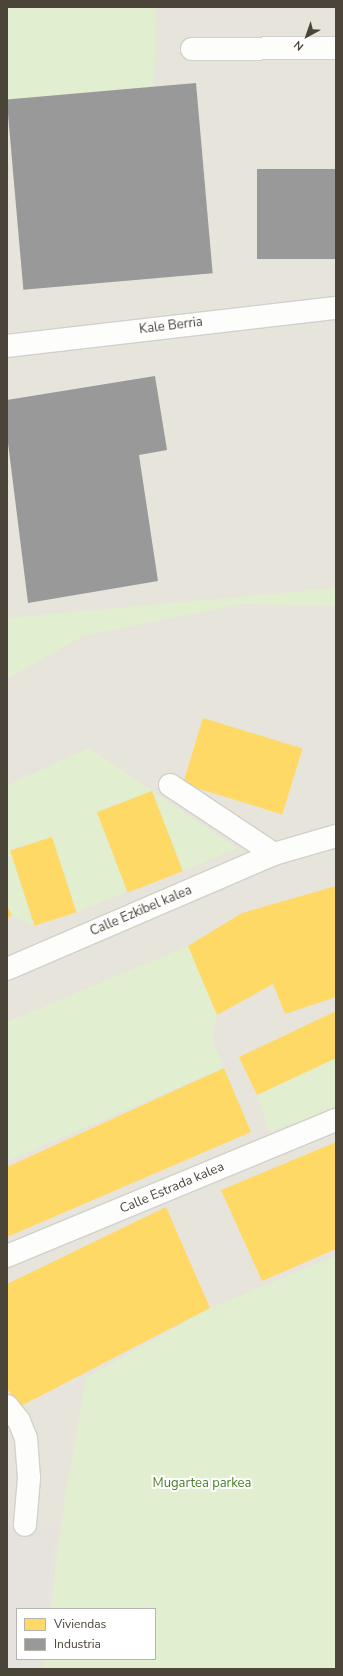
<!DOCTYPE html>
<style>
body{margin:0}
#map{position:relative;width:343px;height:1676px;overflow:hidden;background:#f4f2ee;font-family:"Nunito Sans",sans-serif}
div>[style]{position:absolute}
.residential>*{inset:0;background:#e7e4dc}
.green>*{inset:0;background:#e1eecf}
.parking>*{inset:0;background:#e6e3df}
.homes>*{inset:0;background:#ffd966;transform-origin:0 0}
.industry>*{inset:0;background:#999;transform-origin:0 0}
.roads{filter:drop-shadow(1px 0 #d2d0cb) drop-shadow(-1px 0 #d2d0cb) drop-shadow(0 1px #d2d0cb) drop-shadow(0 -1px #d2d0cb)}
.minor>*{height:22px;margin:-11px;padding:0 11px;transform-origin:11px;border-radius:11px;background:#fdfdfc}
.tertiary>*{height:22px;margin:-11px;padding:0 11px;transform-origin:11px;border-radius:11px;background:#fdfdfc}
span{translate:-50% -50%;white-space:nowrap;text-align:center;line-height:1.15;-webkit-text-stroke:4px #fff;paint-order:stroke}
.street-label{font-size:13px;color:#4b4439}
.park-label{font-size:13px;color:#4a7f2a}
.frame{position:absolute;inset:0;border:8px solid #4b4439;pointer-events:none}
.legend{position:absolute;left:16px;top:1608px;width:140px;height:52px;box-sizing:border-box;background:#fff;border:1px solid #b7b4b0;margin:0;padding:5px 7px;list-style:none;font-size:12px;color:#4b4439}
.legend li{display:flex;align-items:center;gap:8px;height:20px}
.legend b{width:20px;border:1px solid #b7b4b0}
.north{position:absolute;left:287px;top:16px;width:40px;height:40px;-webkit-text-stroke:3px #fff;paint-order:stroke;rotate:220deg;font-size:11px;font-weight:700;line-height:16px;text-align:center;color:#4b4439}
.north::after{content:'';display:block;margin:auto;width:14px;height:18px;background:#4b4439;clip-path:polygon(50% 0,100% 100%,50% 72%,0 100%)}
</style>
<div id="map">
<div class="residential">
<i style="clip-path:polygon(evenodd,7px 7px,336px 7px,336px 1669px,7px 1669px,7px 7px,17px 1609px,155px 1609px,155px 1659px,17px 1659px,17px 1609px)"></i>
</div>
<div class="green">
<i style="clip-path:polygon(7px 7px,156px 7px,154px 86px,7px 101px)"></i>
<i style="clip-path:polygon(336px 588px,336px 606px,241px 604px,83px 636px,7px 679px,7px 618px)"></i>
<i style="clip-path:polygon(89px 748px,237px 848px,183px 871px,152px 791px,98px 811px,128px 891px,77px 912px,52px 837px,10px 850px,34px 926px,12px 916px,7px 905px,7px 785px)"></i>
<i style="clip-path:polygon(188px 946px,217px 1015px,212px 1040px,224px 1068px,7px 1161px,7px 1022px)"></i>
<i style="clip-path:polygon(336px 1058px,336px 1108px,269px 1132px,257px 1095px)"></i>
<i style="clip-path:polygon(336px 1256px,336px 1669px,42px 1669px,44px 1659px,155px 1659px,155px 1609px,50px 1609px,65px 1495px,86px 1378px,210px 1308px)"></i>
</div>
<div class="parking">
<i style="clip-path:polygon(7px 1523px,55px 1529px,45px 1609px,17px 1609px,17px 1659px,40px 1659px,38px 1669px,7px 1669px)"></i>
</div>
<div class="homes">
<i style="left:203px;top:718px;width:104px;height:69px;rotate:17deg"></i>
<i style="left:152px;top:791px;width:86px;height:59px;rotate:69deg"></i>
<i style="left:52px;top:837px;width:79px;height:44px;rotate:72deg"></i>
<i style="clip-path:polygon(336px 886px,336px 997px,285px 1014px,273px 984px,217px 1015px,188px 946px,242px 913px)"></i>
<i style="clip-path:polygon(7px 905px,12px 916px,7px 918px)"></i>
<i style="clip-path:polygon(336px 1011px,336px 1058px,257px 1095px,239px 1057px)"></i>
<i style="clip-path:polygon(224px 1068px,251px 1132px,7px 1237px,7px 1167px)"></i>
<i style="clip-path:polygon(336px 1142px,336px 1249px,262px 1281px,221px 1190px)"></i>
<i style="clip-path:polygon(166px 1207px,210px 1308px,19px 1407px,7px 1388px,7px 1284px)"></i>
</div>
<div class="industry">
<i style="left:196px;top:83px;width:191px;height:190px;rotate:85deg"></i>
<i style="left:336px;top:169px;width:90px;height:79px;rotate:90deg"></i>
<i style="clip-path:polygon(155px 376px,167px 450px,139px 455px,158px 581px,28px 603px,7px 435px,7px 400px)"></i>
</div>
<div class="roads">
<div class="minor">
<i style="left:192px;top:49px;width:144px;rotate:-0.4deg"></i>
<i style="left:170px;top:785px;width:125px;rotate:33.6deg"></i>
<i style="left:7px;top:1256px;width:356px;rotate:-22.5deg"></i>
<i style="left:7px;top:1406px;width:19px;rotate:51deg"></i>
<i style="left:19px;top:1421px;width:18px;rotate:68deg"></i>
<i style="left:26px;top:1438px;width:40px;rotate:85.7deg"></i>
<i style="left:29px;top:1478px;width:47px;rotate:94.9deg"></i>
</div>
<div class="tertiary">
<i style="left:7px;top:346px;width:331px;rotate:-6.6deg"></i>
<i style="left:7px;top:969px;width:291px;rotate:-23.3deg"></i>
<i style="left:274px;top:854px;width:65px;rotate:-16.2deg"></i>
</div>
</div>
<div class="street-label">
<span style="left:171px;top:326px;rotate:-7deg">Kale Berria</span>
<span style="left:141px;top:911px;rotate:-23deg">Calle Ezkibel kalea</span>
<span style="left:172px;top:1188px;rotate:-23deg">Calle Estrada kalea</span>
</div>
<div class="park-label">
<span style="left:202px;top:1483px">Mugartea parkea</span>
</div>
<div class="frame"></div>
<ul class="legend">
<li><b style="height:11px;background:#ffd966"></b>Viviendas</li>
<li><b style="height:11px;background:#999"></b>Industria</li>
</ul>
<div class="north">N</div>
</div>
